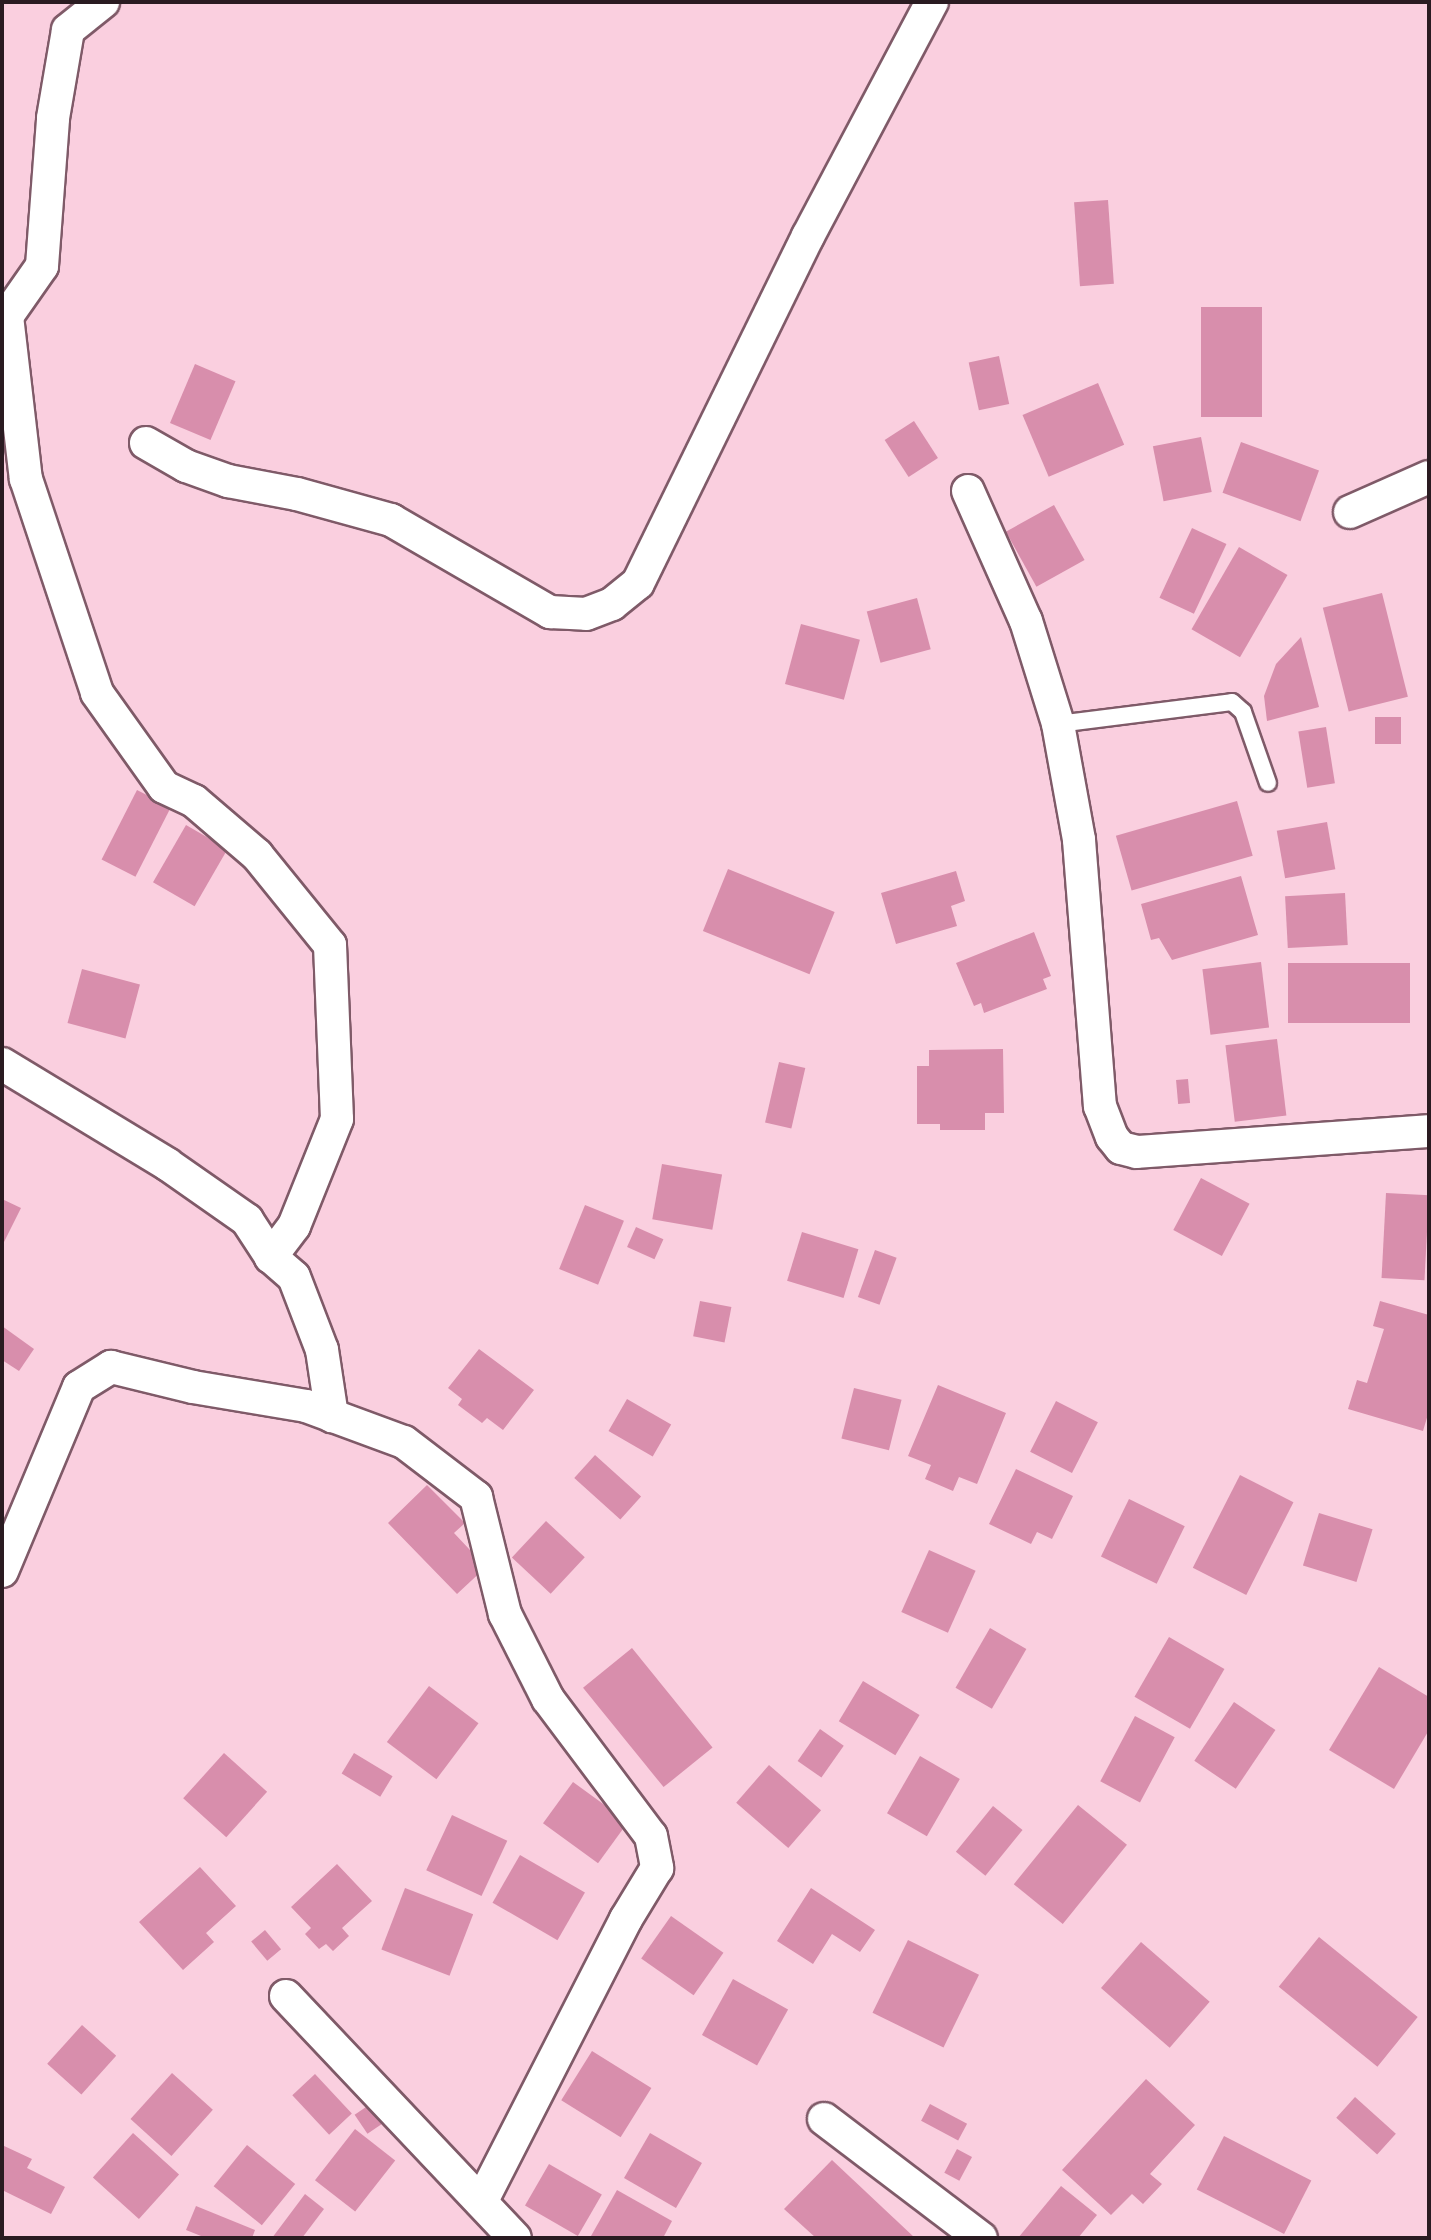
<!DOCTYPE html>
<style>
body{margin:0}
#map{position:relative;width:1431px;height:2240px;overflow:hidden;background:#facfdf;font-family:"Open Sans",sans-serif}
div>[style]{position:absolute}
.building>*{inset:0;background:#d88eac;transform-origin:0 0}
.roads{filter:drop-shadow(2px 0 #7f5a68) drop-shadow(-2px 0 #7f5a68) drop-shadow(0 2px #7f5a68) drop-shadow(0 -2px #7f5a68)}
.service>*{height:16px;margin:-8px;padding:0 8px;transform-origin:8px;border-radius:8px;background:#fff}
.minor>*{height:32px;margin:-16px;padding:0 16px;transform-origin:16px;border-radius:16px;background:#fff}
span{translate:-50% -50%;white-space:nowrap;text-align:center;line-height:1.15;-webkit-text-stroke:5px #fce1eb;paint-order:stroke}
.frame{position:absolute;inset:0;border:4px solid #2a1b21;pointer-events:none}
</style>
<div id="map">
<div class="building">
<i style="left:1108px;top:200px;width:84px;height:34px;rotate:86deg"></i>
<i style="left:1201px;top:307px;width:61px;height:110px"></i>
<i style="left:999px;top:356px;width:49px;height:31px;rotate:78deg"></i>
<i style="left:195px;top:364px;width:44px;height:64px;rotate:23deg"></i>
<i style="left:1098px;top:383px;width:67px;height:82px;rotate:67deg"></i>
<i style="left:914px;top:421px;width:44px;height:35px;rotate:57deg"></i>
<i style="left:1201px;top:437px;width:56px;height:49px;rotate:79deg"></i>
<i style="left:1241px;top:442px;width:83px;height:54px;rotate:20deg"></i>
<i style="left:1054px;top:505px;width:63px;height:55px;rotate:61deg"></i>
<i style="left:1192px;top:528px;width:38px;height:77px;rotate:25deg"></i>
<i style="left:1239px;top:547px;width:56px;height:95px;rotate:30deg"></i>
<i style="left:1382px;top:593px;width:107px;height:61px;rotate:76deg"></i>
<i style="left:917px;top:598px;width:53px;height:52px;rotate:75deg"></i>
<i style="left:801px;top:624px;width:61px;height:62px;rotate:15deg"></i>
<i style="clip-path:polygon(1301px 637px,1319px 707px,1267px 721px,1264px 696px,1276px 664px)"></i>
<i style="left:1375px;top:717px;width:26px;height:27px"></i>
<i style="left:1326px;top:727px;width:57px;height:28px;rotate:81deg"></i>
<i style="left:137px;top:790px;width:38px;height:78px;rotate:27deg"></i>
<i style="left:1237px;top:801px;width:57px;height:126px;rotate:74deg"></i>
<i style="left:1327px;top:822px;width:48px;height:51px;rotate:80deg"></i>
<i style="left:186px;top:825px;width:48px;height:66px;rotate:30deg"></i>
<i style="left:728px;top:869px;width:115px;height:67px;rotate:22deg"></i>
<i style="clip-path:polygon(956px 871px,965px 901px,951px 906px,957px 926px,896px 944px,881px 893px)"></i>
<i style="clip-path:polygon(1241px 876px,1258px 935px,1172px 960px,1159px 938px,1151px 940px,1141px 904px)"></i>
<i style="left:1345px;top:893px;width:52px;height:60px;rotate:87deg"></i>
<i style="clip-path:polygon(1034px 932px,1051px 976px,1043px 979px,1047px 989px,984px 1013px,981px 1003px,974px 1006px,956px 963px)"></i>
<i style="left:1261px;top:962px;width:66px;height:59px;rotate:83deg"></i>
<i style="left:1288px;top:963px;width:122px;height:60px"></i>
<i style="left:82px;top:969px;width:60px;height:56px;rotate:15deg"></i>
<i style="left:1277px;top:1039px;width:77px;height:52px;rotate:83deg"></i>
<i style="clip-path:polygon(1003px 1049px,1004px 1113px,985px 1113px,985px 1130px,940px 1130px,940px 1124px,917px 1124px,917px 1066px,929px 1066px,929px 1050px)"></i>
<i style="left:779px;top:1062px;width:27px;height:62px;rotate:13deg"></i>
<i style="left:1188px;top:1079px;width:24px;height:12px;rotate:85deg"></i>
<i style="left:662px;top:1164px;width:61px;height:56px;rotate:10deg"></i>
<i style="left:1201px;top:1178px;width:55px;height:59px;rotate:28deg"></i>
<i style="left:1386px;top:1193px;width:43px;height:85px;rotate:3deg"></i>
<i style="clip-path:polygon(2px 1199px,21px 1208px,2px 1246px)"></i>
<i style="left:585px;top:1205px;width:42px;height:69px;rotate:22deg"></i>
<i style="left:636px;top:1227px;width:30px;height:22px;rotate:24deg"></i>
<i style="left:802px;top:1232px;width:59px;height:51px;rotate:17deg"></i>
<i style="left:875px;top:1250px;width:23px;height:50px;rotate:20deg"></i>
<i style="left:700px;top:1301px;width:32px;height:36px;rotate:11deg"></i>
<i style="clip-path:polygon(1380px 1301px,1429px 1315px,1429px 1411px,1423px 1431px,1348px 1409px,1357px 1380px,1367px 1383px,1384px 1329px,1373px 1326px)"></i>
<i style="clip-path:polygon(2px 1326px,34px 1349px,19px 1371px,2px 1360px)"></i>
<i style="clip-path:polygon(479px 1349px,534px 1390px,503px 1430px,487px 1418px,482px 1423px,458px 1405px,462px 1399px,448px 1388px)"></i>
<i style="clip-path:polygon(938px 1385px,1006px 1413px,977px 1484px,959px 1477px,953px 1491px,925px 1479px,931px 1465px,908px 1456px)"></i>
<i style="left:854px;top:1388px;width:49px;height:52px;rotate:14deg"></i>
<i style="left:627px;top:1399px;width:51px;height:37px;rotate:30deg"></i>
<i style="left:1056px;top:1401px;width:47px;height:57px;rotate:27deg"></i>
<i style="left:595px;top:1455px;width:62px;height:31px;rotate:42deg"></i>
<i style="clip-path:polygon(1016px 1469px,1073px 1496px,1052px 1539px,1037px 1532px,1031px 1544px,989px 1524px)"></i>
<i style="left:1240px;top:1475px;width:60px;height:104px;rotate:27deg"></i>
<i style="clip-path:polygon(427px 1485px,465px 1523px,454px 1533px,486px 1567px,457px 1594px,388px 1523px)"></i>
<i style="left:1129px;top:1499px;width:62px;height:64px;rotate:26deg"></i>
<i style="left:1319px;top:1513px;width:56px;height:55px;rotate:17deg"></i>
<i style="left:546px;top:1521px;width:53px;height:50px;rotate:43deg"></i>
<i style="left:929px;top:1550px;width:51px;height:68px;rotate:24deg"></i>
<i style="left:990px;top:1628px;width:42px;height:69px;rotate:30deg"></i>
<i style="left:1169px;top:1637px;width:64px;height:69px;rotate:30deg"></i>
<i style="left:632px;top:1648px;width:128px;height:63px;rotate:51deg"></i>
<i style="clip-path:polygon(1379px 1667px,1429px 1697px,1429px 1730px,1394px 1789px,1329px 1750px)"></i>
<i style="left:863px;top:1681px;width:66px;height:47px;rotate:31deg"></i>
<i style="left:429px;top:1686px;width:62px;height:70px;rotate:37deg"></i>
<i style="left:1234px;top:1702px;width:50px;height:71px;rotate:34deg"></i>
<i style="left:1135px;top:1716px;width:45px;height:74px;rotate:28deg"></i>
<i style="left:820px;top:1729px;width:29px;height:39px;rotate:35deg"></i>
<i style="left:224px;top:1753px;width:58px;height:61px;rotate:42deg"></i>
<i style="left:354px;top:1753px;width:45px;height:24px;rotate:31deg"></i>
<i style="left:920px;top:1756px;width:46px;height:66px;rotate:30deg"></i>
<i style="left:769px;top:1765px;width:69px;height:50px;rotate:41deg"></i>
<i style="left:573px;top:1782px;width:68px;height:51px;rotate:36deg"></i>
<i style="left:1078px;top:1805px;width:63px;height:102px;rotate:39deg"></i>
<i style="left:993px;top:1806px;width:38px;height:59px;rotate:39deg"></i>
<i style="left:452px;top:1815px;width:61px;height:61px;rotate:25deg"></i>
<i style="left:520px;top:1855px;width:75px;height:55px;rotate:30deg"></i>
<i style="clip-path:polygon(337px 1864px,372px 1901px,342px 1928px,349px 1936px,333px 1951px,326px 1944px,319px 1949px,305px 1934px,311px 1928px,291px 1907px)"></i>
<i style="clip-path:polygon(200px 1867px,236px 1906px,206px 1933px,214px 1942px,183px 1970px,139px 1922px)"></i>
<i style="left:405px;top:1888px;width:73px;height:66px;rotate:21deg"></i>
<i style="clip-path:polygon(811px 1888px,875px 1930px,860px 1952px,832px 1934px,813px 1964px,777px 1941px)"></i>
<i style="left:671px;top:1916px;width:64px;height:52px;rotate:35deg"></i>
<i style="left:265px;top:1930px;width:25px;height:18px;rotate:50deg"></i>
<i style="left:1319px;top:1937px;width:127px;height:64px;rotate:39deg"></i>
<i style="left:908px;top:1940px;width:79px;height:81px;rotate:26deg"></i>
<i style="left:1141px;top:1942px;width:91px;height:61px;rotate:41deg"></i>
<i style="left:733px;top:1979px;width:63px;height:64px;rotate:29deg"></i>
<i style="left:82px;top:2025px;width:46px;height:52px;rotate:42deg"></i>
<i style="left:592px;top:2051px;width:70px;height:58px;rotate:32deg"></i>
<i style="left:172px;top:2073px;width:55px;height:62px;rotate:42deg"></i>
<i style="left:315px;top:2074px;width:54px;height:31px;rotate:47deg"></i>
<i style="clip-path:polygon(1146px 2079px,1195px 2125px,1150px 2174px,1162px 2184px,1143px 2204px,1132px 2194px,1111px 2215px,1062px 2170px)"></i>
<i style="left:1355px;top:2097px;width:55px;height:28px;rotate:42deg"></i>
<i style="left:372px;top:2103px;width:23px;height:21px;rotate:56deg"></i>
<i style="left:930px;top:2104px;width:42px;height:19px;rotate:28deg"></i>
<i style="left:355px;top:2129px;width:51px;height:65px;rotate:38deg"></i>
<i style="left:133px;top:2133px;width:62px;height:60px;rotate:42deg"></i>
<i style="left:650px;top:2133px;width:60px;height:52px;rotate:30deg"></i>
<i style="left:1224px;top:2136px;width:98px;height:60px;rotate:27deg"></i>
<i style="clip-path:polygon(2px 2145px,32px 2159px,27px 2168px,65px 2187px,51px 2214px,2px 2190px)"></i>
<i style="left:247px;top:2145px;width:62px;height:53px;rotate:39deg"></i>
<i style="left:957px;top:2149px;width:17px;height:27px;rotate:28deg"></i>
<i style="clip-path:polygon(832px 2160px,915px 2238px,816px 2238px,784px 2209px)"></i>
<i style="left:549px;top:2164px;width:61px;height:48px;rotate:30deg"></i>
<i style="clip-path:polygon(1061px 2186px,1097px 2215px,1078px 2238px,1018px 2238px)"></i>
<i style="clip-path:polygon(617px 2190px,672px 2221px,663px 2238px,591px 2236px)"></i>
<i style="clip-path:polygon(305px 2194px,324px 2209px,302px 2238px,272px 2238px)"></i>
<i style="clip-path:polygon(196px 2206px,255px 2230px,252px 2238px,206px 2238px,186px 2230px)"></i>
</div>
<div class="roads">
<div class="service">
<i style="left:1058px;top:724px;width:175px;rotate:-7.2deg"></i>
<i style="left:1232px;top:702px;width:15px;rotate:42deg"></i>
<i style="left:1243px;top:712px;width:75px;rotate:70.6deg"></i>
</div>
<div class="minor">
<i style="left:2px;top:314px;width:5px;rotate:22deg"></i>
<i style="left:7px;top:316px;width:164px;rotate:83.4deg"></i>
<i style="left:26px;top:479px;width:225px;rotate:71.6deg"></i>
<i style="left:97px;top:693px;width:115px;rotate:54.5deg"></i>
<i style="left:164px;top:787px;width:33px;rotate:25deg"></i>
<i style="left:194px;top:801px;width:83px;rotate:40.6deg"></i>
<i style="left:257px;top:855px;width:116px;rotate:51deg"></i>
<i style="left:330px;top:945px;width:174px;rotate:87.7deg"></i>
<i style="left:337px;top:1119px;width:115px;rotate:111.9deg"></i>
<i style="left:294px;top:1226px;width:39px;rotate:127deg"></i>
<i style="left:7px;top:316px;width:61px;rotate:-55deg"></i>
<i style="left:42px;top:266px;width:148px;rotate:-85.7deg"></i>
<i style="left:53px;top:118px;width:89px;rotate:-80.3deg"></i>
<i style="left:68px;top:30px;width:45px;rotate:-38.7deg"></i>
<i style="left:146px;top:443px;width:46px;rotate:29.9deg"></i>
<i style="left:186px;top:466px;width:45px;rotate:19.7deg"></i>
<i style="left:228px;top:481px;width:70px;rotate:10.7deg"></i>
<i style="left:297px;top:494px;width:98px;rotate:15.5deg"></i>
<i style="left:391px;top:520px;width:184px;rotate:30.1deg"></i>
<i style="left:550px;top:612px;width:36px;rotate:3deg"></i>
<i style="left:586px;top:614px;width:28px;rotate:-21deg"></i>
<i style="left:612px;top:604px;width:33px;rotate:-39deg"></i>
<i style="left:638px;top:583px;width:386px;rotate:-63.9deg"></i>
<i style="left:808px;top:236px;width:265px;rotate:-62.1deg"></i>
<i style="left:968px;top:491px;width:142px;rotate:66deg"></i>
<i style="left:1026px;top:621px;width:108px;rotate:72.7deg"></i>
<i style="left:1058px;top:724px;width:118px;rotate:79.7deg"></i>
<i style="left:1079px;top:840px;width:267px;rotate:85.5deg"></i>
<i style="left:1100px;top:1106px;width:33px;rotate:69deg"></i>
<i style="left:1112px;top:1137px;width:14px;rotate:51deg"></i>
<i style="left:1121px;top:1148px;width:16px;rotate:14deg"></i>
<i style="left:1137px;top:1152px;width:293px;rotate:-4.1deg"></i>
<i style="left:1350px;top:512px;width:86px;rotate:-23.9deg"></i>
<i style="left:2px;top:1064px;width:193px;rotate:31.2deg"></i>
<i style="left:167px;top:1164px;width:98px;rotate:35deg"></i>
<i style="left:247px;top:1220px;width:44px;rotate:57deg"></i>
<i style="left:271px;top:1257px;width:30px;rotate:41deg"></i>
<i style="left:294px;top:1277px;width:78px;rotate:69deg"></i>
<i style="left:322px;top:1350px;width:67px;rotate:81.4deg"></i>
<i style="left:2px;top:1571px;width:199px;rotate:-67.3deg"></i>
<i style="left:79px;top:1387px;width:38px;rotate:-32deg"></i>
<i style="left:111px;top:1367px;width:84px;rotate:13.7deg"></i>
<i style="left:193px;top:1387px;width:115px;rotate:9.5deg"></i>
<i style="left:306px;top:1406px;width:104px;rotate:20.2deg"></i>
<i style="left:404px;top:1442px;width:91px;rotate:37.4deg"></i>
<i style="left:476px;top:1497px;width:121px;rotate:76.1deg"></i>
<i style="left:505px;top:1614px;width:95px;rotate:63.2deg"></i>
<i style="left:548px;top:1699px;width:171px;rotate:53.1deg"></i>
<i style="left:651px;top:1836px;width:33px;rotate:79deg"></i>
<i style="left:657px;top:1868px;width:60px;rotate:121.3deg"></i>
<i style="left:626px;top:1919px;width:318px;rotate:117.1deg"></i>
<i style="left:286px;top:1996px;width:333px;rotate:46.6deg"></i>
<i style="left:824px;top:2119px;width:197px;rotate:37.2deg"></i>
</div>
</div>
<div class="frame"></div>
</div>
